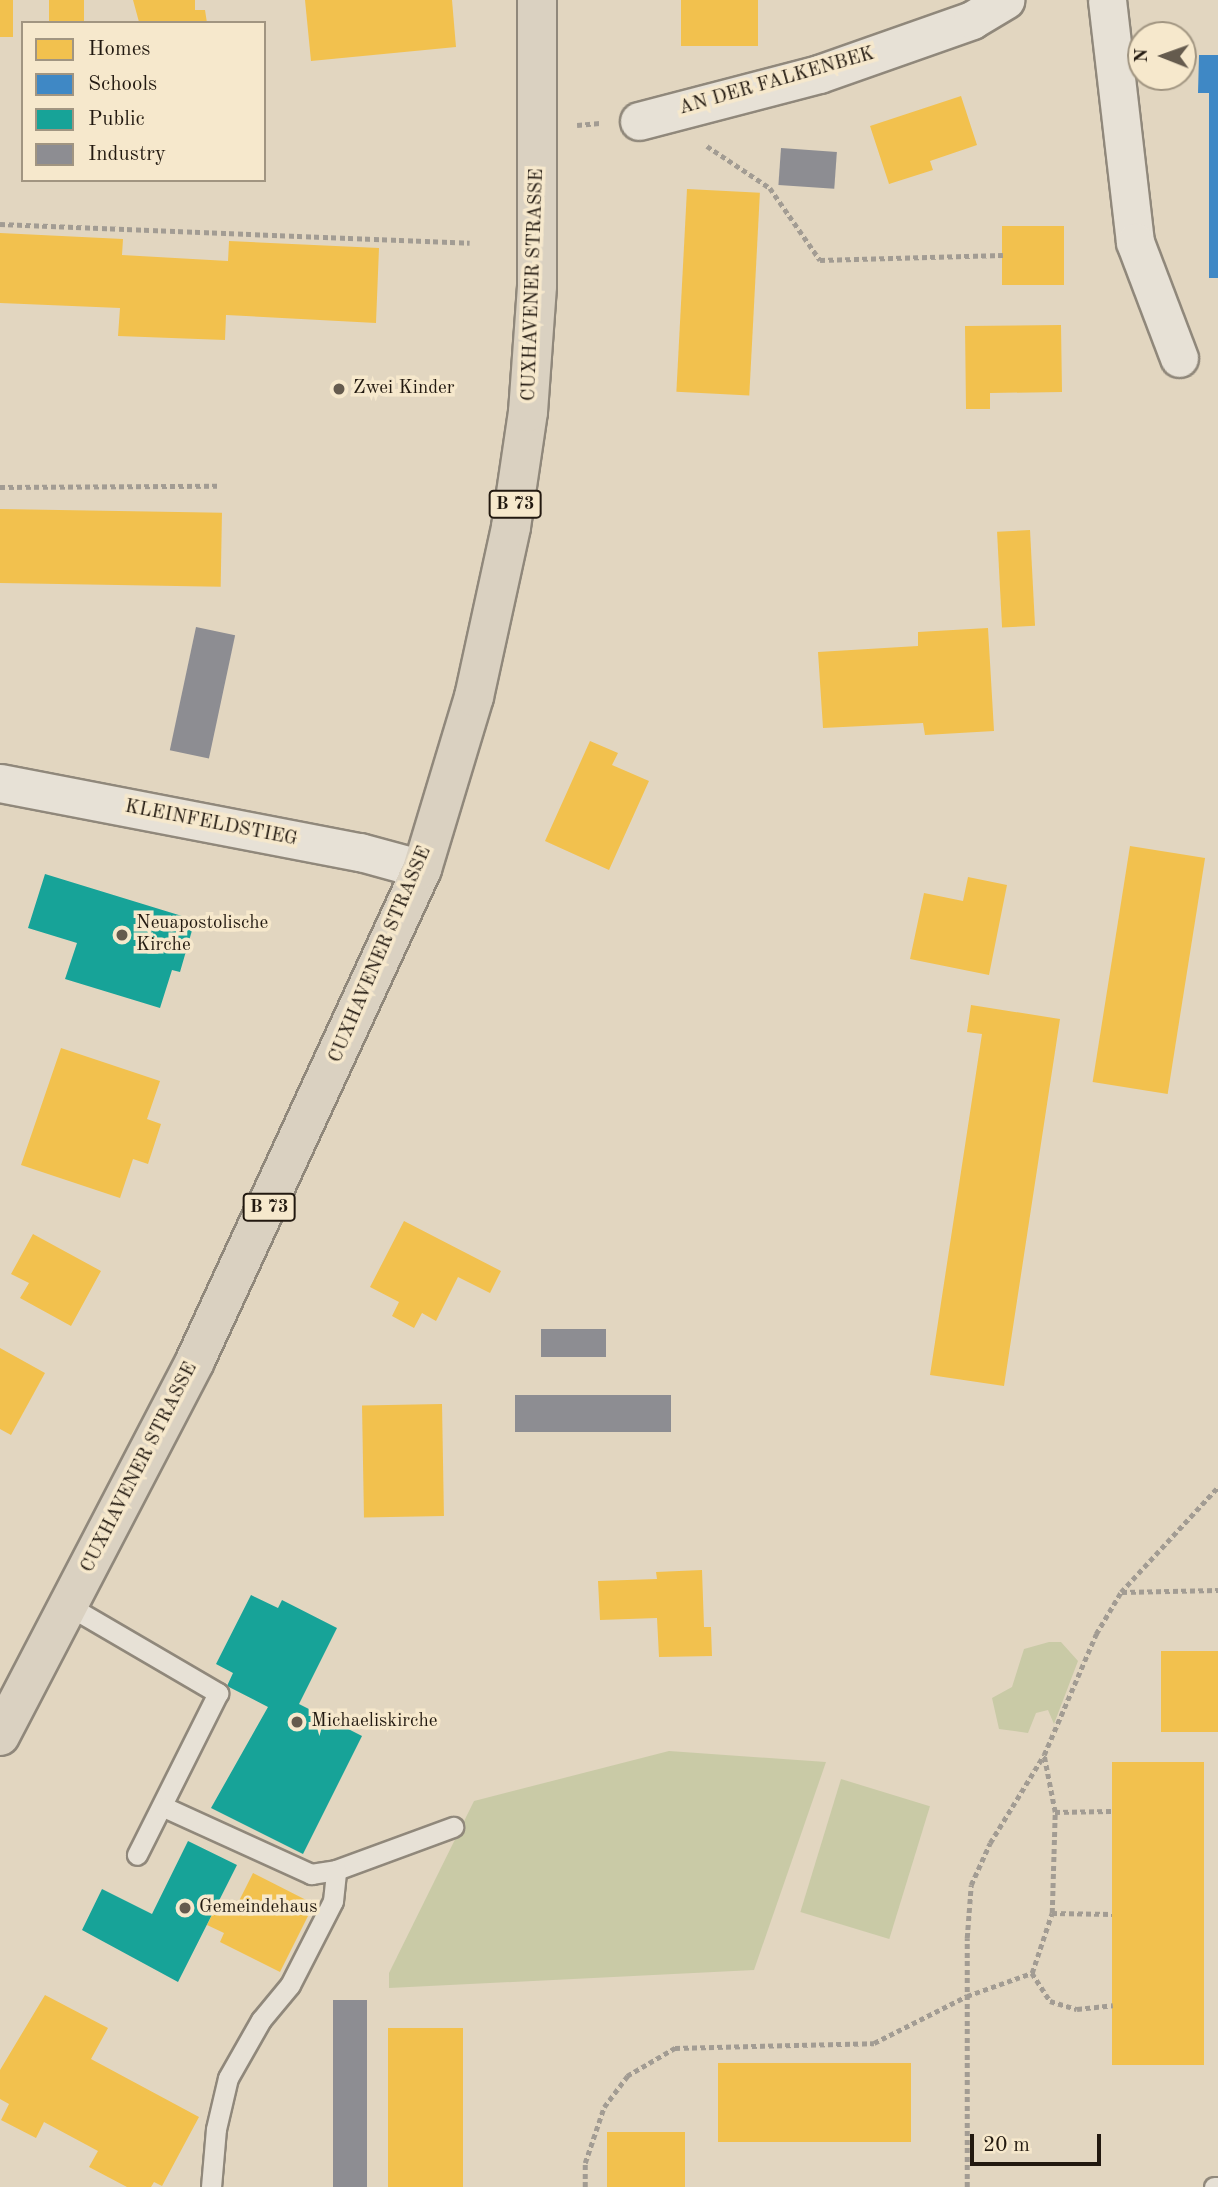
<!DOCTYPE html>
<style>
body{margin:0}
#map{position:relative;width:1218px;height:2187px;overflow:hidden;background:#e2d6c0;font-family:"Old Standard TT",serif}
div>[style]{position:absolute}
.green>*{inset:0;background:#c9caa6;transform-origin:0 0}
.homes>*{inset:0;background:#f2c14e;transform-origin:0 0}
.schools>*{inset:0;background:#3f88c5}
.public>*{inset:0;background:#17a398}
.industry>*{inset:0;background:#8d8d92;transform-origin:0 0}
.path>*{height:4.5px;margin-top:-2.25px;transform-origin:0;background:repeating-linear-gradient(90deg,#a29c93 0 5px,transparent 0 8.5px)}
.roads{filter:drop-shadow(2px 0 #90887b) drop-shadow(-2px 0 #90887b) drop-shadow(0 2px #90887b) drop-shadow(0 -2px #90887b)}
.lane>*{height:19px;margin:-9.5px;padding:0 9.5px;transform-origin:9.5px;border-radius:9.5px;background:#e7e1d6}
.street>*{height:37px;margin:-18.5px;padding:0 18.5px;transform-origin:18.5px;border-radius:18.5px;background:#e7e1d6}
.primary>*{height:38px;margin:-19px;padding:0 19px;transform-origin:19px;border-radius:19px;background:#dad1c1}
.dots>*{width:19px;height:19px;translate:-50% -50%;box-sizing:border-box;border:4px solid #f6e8cc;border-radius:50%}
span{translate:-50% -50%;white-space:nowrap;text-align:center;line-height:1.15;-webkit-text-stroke:7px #f6e8cc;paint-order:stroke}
.shield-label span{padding:2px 5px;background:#f6e8cc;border:2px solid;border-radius:5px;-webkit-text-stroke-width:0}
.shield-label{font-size:18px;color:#221910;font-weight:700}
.street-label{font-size:19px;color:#221910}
.poi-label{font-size:19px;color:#221910}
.left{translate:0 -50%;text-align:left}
.legend{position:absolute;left:21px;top:21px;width:245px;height:161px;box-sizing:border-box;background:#f6e8cc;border:2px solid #a19581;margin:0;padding:9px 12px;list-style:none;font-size:21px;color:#221910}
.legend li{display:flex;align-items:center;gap:14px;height:35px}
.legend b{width:35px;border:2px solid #a19581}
.north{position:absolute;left:1127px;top:21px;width:70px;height:70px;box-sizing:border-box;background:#f6e8cc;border:2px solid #a19581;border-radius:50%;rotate:271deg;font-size:19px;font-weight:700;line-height:28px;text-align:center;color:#221910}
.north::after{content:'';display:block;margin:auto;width:24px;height:32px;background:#655b4e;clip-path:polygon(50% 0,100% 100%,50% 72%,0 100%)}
.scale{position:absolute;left:970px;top:2134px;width:131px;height:32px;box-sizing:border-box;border:4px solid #221910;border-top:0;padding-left:9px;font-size:21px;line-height:24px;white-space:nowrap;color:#221910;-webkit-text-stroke:5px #f6e8cc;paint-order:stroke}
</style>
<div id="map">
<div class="green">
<i style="clip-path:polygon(1049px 1642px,1061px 1642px,1078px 1661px,1054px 1724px,1048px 1710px,1036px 1713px,1028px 1733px,999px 1729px,992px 1698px,1012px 1687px,1024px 1649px)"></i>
<i style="clip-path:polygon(669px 1751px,826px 1762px,754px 1970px,389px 1988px,389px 1973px,474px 1801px)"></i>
<i style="left:841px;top:1779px;width:93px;height:139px;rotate:17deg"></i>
</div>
<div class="homes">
<i style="left:0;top:0;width:13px;height:37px"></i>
<i style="left:49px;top:0;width:35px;height:23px"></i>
<i style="clip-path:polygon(133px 0,195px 0,195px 10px,205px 10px,207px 23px,139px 22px)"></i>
<i style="clip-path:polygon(305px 0,452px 0,456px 47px,311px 61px)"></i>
<i style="left:681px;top:0;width:77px;height:46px"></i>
<i style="clip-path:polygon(961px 96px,977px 145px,930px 161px,933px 170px,889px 184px,870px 126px)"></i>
<i style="left:687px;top:189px;width:73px;height:203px;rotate:3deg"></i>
<i style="left:1002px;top:226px;width:62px;height:59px"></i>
<i style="clip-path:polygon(0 233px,123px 239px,122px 255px,228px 261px,229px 241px,379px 248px,376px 323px,226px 315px,225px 340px,118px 336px,120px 308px,0 303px)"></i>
<i style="clip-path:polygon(1061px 325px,1062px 392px,990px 393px,990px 409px,966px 409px,965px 326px)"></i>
<i style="left:0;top:509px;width:222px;height:74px;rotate:1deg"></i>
<i style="left:1030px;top:530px;width:96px;height:33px;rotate:87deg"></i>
<i style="clip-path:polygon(988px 628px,994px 731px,925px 735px,923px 723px,823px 728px,818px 652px,918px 646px,918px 632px)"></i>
<i style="clip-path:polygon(590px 741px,618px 753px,612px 765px,649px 781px,609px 870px,545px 841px)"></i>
<i style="left:1130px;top:846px;width:76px;height:239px;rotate:9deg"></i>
<i style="clip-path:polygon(968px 877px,1007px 885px,989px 975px,910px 959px,924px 893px,963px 901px)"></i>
<i style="clip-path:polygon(971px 1005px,1060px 1019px,1004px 1386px,930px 1375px,982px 1034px,967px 1032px)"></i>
<i style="clip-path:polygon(61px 1048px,160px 1081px,147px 1119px,161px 1124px,148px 1164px,133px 1159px,120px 1198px,21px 1165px)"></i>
<i style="clip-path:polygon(404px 1221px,501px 1271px,490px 1293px,458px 1277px,436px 1321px,422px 1313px,414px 1328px,392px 1316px,399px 1302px,370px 1287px)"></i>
<i style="clip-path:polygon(33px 1234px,101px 1271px,71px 1326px,20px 1298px,29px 1283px,11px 1274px)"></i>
<i style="clip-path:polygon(0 1348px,45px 1373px,11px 1435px,0 1429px)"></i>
<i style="left:442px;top:1404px;width:112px;height:80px;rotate:89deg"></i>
<i style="clip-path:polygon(702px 1570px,704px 1627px,711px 1627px,712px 1656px,659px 1657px,657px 1618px,600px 1620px,598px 1581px,657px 1579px,656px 1572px)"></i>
<i style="left:1161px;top:1651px;width:57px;height:81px"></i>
<i style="left:1112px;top:1762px;width:92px;height:303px"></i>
<i style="clip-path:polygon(253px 1873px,314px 1904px,280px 1972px,220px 1942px,224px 1933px,207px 1925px,218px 1903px,234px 1911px)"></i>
<i style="clip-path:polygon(45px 1995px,108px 2028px,91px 2059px,199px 2117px,162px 2186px,154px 2182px,151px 2187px,127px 2187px,89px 2167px,98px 2151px,44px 2122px,36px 2138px,1px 2120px,9px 2104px,0 2099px,0 2070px)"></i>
<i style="left:388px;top:2028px;width:75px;height:159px"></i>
<i style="left:911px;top:2063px;width:79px;height:193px;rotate:90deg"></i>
<i style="left:607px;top:2132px;width:78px;height:55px"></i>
</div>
<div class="schools">
<i style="clip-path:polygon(1199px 55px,1218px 55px,1218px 278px,1209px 278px,1209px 93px,1198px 93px)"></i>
</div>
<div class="public">
<i style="clip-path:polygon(45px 874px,195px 920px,180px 972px,172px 970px,160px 1008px,65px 979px,77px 943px,28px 928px)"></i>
<i style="clip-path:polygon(251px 1595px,278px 1608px,282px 1600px,337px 1628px,299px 1704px,362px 1736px,303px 1854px,211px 1808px,268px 1707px,227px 1686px,233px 1673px,216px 1664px)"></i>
<i style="clip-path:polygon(188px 1841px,237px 1865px,178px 1982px,82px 1930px,102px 1889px,152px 1914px)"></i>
</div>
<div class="industry">
<i style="left:781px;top:148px;width:56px;height:37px;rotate:4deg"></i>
<i style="left:196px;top:627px;width:40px;height:126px;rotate:12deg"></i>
<i style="left:541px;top:1329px;width:65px;height:28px"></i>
<i style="left:515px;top:1395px;width:156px;height:37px"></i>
<i style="left:333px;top:2000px;width:34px;height:187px"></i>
</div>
<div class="path">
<i style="left:577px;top:125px;width:23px;rotate:-5deg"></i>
<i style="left:707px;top:146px;width:76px;rotate:33.7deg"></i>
<i style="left:770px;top:188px;width:88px;rotate:55.2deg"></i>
<i style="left:820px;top:260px;width:183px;rotate:-1.6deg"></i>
<i style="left:0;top:224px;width:470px;rotate:2.3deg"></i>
<i style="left:0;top:487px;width:217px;rotate:-0.3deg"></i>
<i style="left:1122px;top:1592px;width:96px;rotate:-1.2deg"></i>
<i style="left:1055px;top:1812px;width:56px;rotate:-1deg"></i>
<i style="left:1052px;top:1913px;width:60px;rotate:1deg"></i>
<i style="left:1032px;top:1973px;width:33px;rotate:57deg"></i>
<i style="left:1050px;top:2001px;width:28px;rotate:17deg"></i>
<i style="left:1077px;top:2009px;width:36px;rotate:-6deg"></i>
<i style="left:585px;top:2187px;width:24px;rotate:-90deg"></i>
<i style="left:585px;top:2163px;width:59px;rotate:-71.3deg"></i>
<i style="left:604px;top:2107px;width:39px;rotate:-53deg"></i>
<i style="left:627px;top:2076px;width:56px;rotate:-30.3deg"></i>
<i style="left:675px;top:2048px;width:199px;rotate:-1.4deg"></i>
<i style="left:874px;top:2043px;width:104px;rotate:-26.8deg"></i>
<i style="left:967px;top:1996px;width:69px;rotate:-19.5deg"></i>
<i style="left:1032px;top:1973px;width:63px;rotate:-71.6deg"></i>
<i style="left:1052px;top:1913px;width:101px;rotate:-88.3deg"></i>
<i style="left:1055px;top:1812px;width:57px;rotate:-101.1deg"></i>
<i style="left:967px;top:2187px;width:249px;rotate:-90deg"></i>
<i style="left:967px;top:1938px;width:53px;rotate:-85.7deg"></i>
<i style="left:971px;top:1885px;width:46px;rotate:-65.7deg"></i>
<i style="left:990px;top:1843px;width:103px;rotate:-58.5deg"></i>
<i style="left:1044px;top:1755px;width:132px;rotate:-66.7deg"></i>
<i style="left:1096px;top:1634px;width:49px;rotate:-59.2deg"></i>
<i style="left:1121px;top:1592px;width:143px;rotate:-47.3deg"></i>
</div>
<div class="roads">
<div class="lane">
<i style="left:69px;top:1606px;width:173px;rotate:30.3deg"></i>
<i style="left:218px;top:1693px;width:181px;rotate:116.6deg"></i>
<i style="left:164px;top:1807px;width:162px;rotate:24.5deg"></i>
<i style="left:311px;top:1874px;width:25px;rotate:-9deg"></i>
<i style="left:336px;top:1870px;width:125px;rotate:-20.2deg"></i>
<i style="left:211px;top:2187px;width:58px;rotate:-85.1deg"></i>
<i style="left:216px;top:2129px;width:52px;rotate:-76.8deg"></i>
<i style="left:228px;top:2078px;width:67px;rotate:-60.4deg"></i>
<i style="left:261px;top:2020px;width:45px;rotate:-50.4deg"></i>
<i style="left:290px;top:1985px;width:94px;rotate:-62.9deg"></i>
<i style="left:333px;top:1901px;width:31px;rotate:-84deg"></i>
<i style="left:1214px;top:2187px;width:4px"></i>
</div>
<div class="street">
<i style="left:1107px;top:0;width:244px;rotate:83.4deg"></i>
<i style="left:1135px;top:242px;width:124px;rotate:69.2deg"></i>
<i style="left:639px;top:121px;width:186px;rotate:-14.6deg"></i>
<i style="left:819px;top:74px;width:162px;rotate:-19.4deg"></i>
<i style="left:972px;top:20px;width:39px;rotate:-31deg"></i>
<i style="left:0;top:783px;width:367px;rotate:10.9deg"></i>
<i style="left:360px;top:852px;width:64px;rotate:15.3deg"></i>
</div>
<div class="primary">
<i style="left:0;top:1736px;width:423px;rotate:-62.5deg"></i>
<i style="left:195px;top:1361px;width:542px;rotate:-65.23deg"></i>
<i style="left:422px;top:869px;width:180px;rotate:-73.2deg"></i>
<i style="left:474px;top:697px;width:174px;rotate:-77.7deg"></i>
<i style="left:511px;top:527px;width:116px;rotate:-81.6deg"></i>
<i style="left:528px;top:412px;width:126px;rotate:-85.9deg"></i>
<i style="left:537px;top:286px;width:286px;rotate:-90deg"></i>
</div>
</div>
<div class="dots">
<i style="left:339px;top:389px;background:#655b4e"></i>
<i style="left:122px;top:935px;background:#655b4e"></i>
<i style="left:297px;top:1722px;background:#655b4e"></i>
<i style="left:185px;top:1908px;background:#655b4e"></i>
</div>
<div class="shield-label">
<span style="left:515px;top:504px">B 73</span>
<span style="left:269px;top:1207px">B 73</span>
</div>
<div class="street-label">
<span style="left:777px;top:82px;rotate:-16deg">AN DER FALKENBEK</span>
<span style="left:534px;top:285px;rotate:-88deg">CUXHAVENER STRASSE</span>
<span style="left:211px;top:824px;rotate:11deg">KLEINFELDSTIEG</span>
<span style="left:381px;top:955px;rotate:-67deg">CUXHAVENER STRASSE</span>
<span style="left:140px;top:1468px;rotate:-63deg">CUXHAVENER STRASSE</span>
</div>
<div class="poi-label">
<span class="left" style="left:353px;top:389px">Zwei Kinder</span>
<span class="left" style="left:136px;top:935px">Neuapostolische<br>Kirche</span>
<span class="left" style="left:311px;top:1722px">Michaeliskirche</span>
<span class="left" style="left:199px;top:1908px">Gemeindehaus</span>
</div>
<ul class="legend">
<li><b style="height:19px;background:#f2c14e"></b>Homes</li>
<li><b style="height:19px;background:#3f88c5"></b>Schools</li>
<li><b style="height:19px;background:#17a398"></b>Public</li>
<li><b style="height:19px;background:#8d8d92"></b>Industry</li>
</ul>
<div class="north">N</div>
<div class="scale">20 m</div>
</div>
